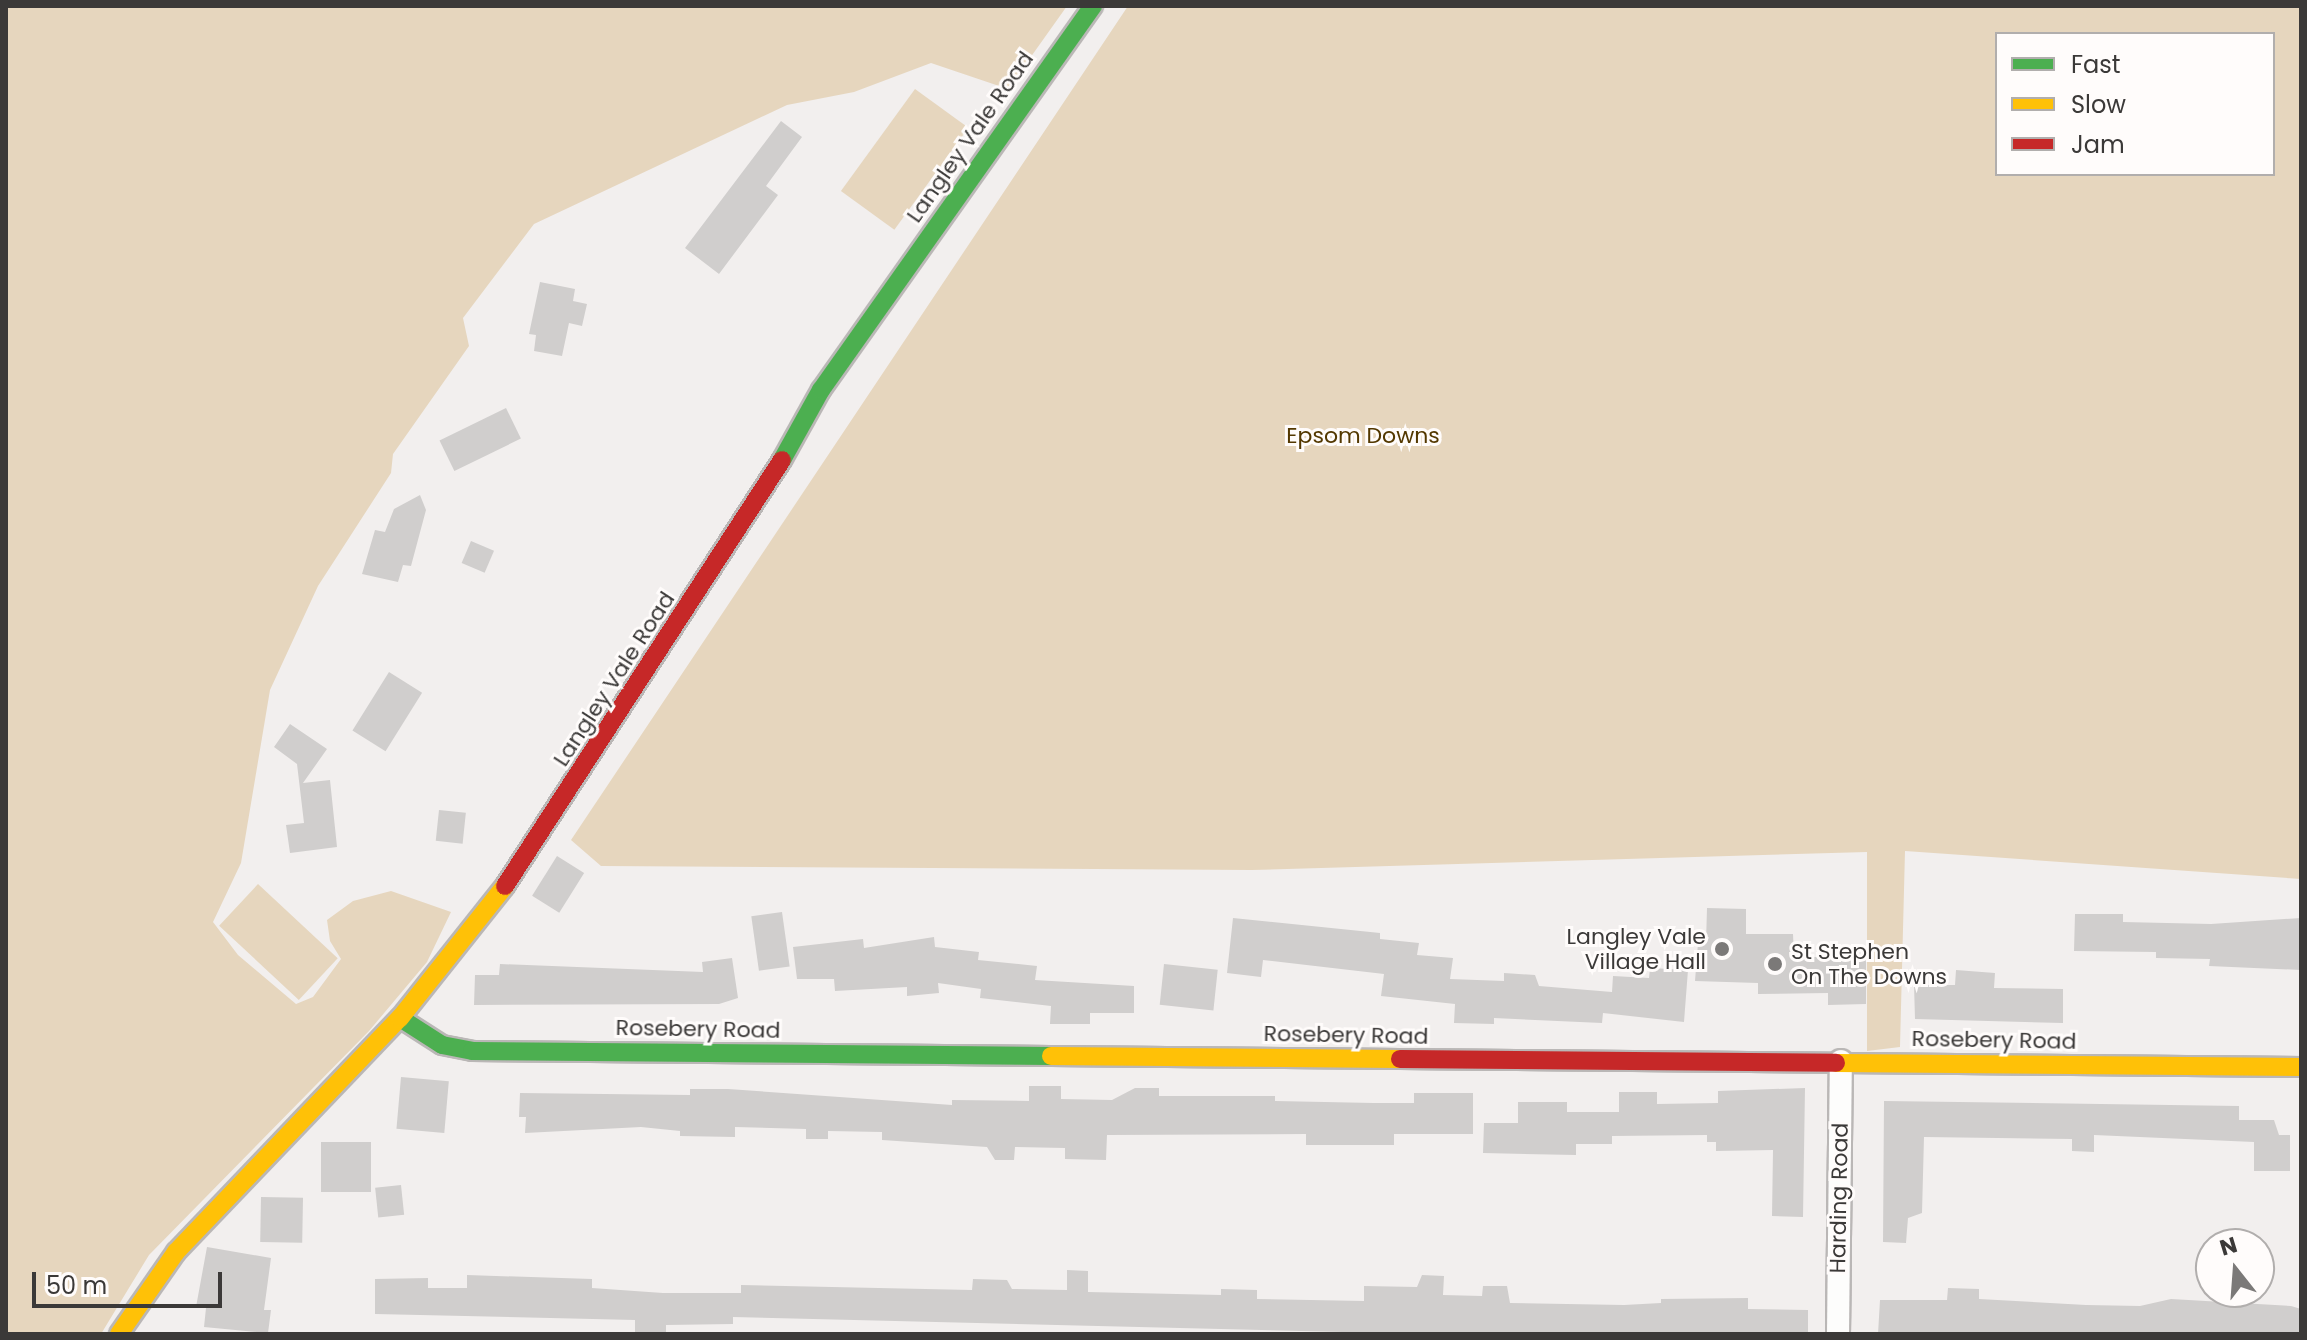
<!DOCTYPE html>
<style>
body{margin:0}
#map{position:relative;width:2307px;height:1340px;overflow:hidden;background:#f2efee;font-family:Poppins,sans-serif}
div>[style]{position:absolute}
.green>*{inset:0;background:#e6d6be;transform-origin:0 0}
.building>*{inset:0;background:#d0cecd;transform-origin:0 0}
.roads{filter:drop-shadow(2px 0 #bab7b6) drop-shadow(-2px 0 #bab7b6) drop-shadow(0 2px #bab7b6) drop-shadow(0 -2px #bab7b6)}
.street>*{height:22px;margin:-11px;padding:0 11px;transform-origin:11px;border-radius:11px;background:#fdfdfc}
.fast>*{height:18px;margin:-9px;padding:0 9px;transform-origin:9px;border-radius:9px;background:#4caf50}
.slow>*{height:18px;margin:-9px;padding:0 9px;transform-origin:9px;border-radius:9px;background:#ffc107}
.jam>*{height:18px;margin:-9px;padding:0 9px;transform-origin:9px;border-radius:9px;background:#c62828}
.dots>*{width:22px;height:22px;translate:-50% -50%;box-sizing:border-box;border:4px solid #fffcfb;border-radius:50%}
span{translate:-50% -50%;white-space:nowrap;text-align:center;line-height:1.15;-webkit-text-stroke:6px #fffcfb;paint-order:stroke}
.street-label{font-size:22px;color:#3b3938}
.park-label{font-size:22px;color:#533800}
.poi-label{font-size:22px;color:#3b3938}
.right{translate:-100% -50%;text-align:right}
.left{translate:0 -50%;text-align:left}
.frame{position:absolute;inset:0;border:8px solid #3b3938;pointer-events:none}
.legend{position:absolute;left:1995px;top:32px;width:280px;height:144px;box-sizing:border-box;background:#fffcfb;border:2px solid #b1aead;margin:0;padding:10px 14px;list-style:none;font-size:24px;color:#3b3938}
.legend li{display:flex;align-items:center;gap:16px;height:40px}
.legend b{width:40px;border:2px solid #b1aead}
.north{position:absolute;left:2195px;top:1228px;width:80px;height:80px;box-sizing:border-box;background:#fffcfb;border:2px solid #b1aead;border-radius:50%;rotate:343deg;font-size:22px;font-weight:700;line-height:32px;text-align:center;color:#3b3938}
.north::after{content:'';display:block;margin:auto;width:28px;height:36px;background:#7b7978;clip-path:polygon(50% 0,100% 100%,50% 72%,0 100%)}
.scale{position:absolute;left:32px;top:1272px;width:190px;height:36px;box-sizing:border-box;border:4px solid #3b3938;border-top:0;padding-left:10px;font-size:24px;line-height:28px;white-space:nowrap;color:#3b3938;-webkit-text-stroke:6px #fffcfb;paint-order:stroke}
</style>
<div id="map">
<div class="green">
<i style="clip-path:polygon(6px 6px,1067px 6px,1008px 89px,931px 63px,854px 92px,787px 105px,534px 224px,463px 318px,469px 346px,393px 454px,391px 473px,318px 586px,270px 690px,241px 863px,213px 922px,238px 955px,296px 1004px,313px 997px,341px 959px,330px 941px,327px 920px,353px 901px,391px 891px,451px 912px,427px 962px,369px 1031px,149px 1255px,101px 1334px,6px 1334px)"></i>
<i style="clip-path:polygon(evenodd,1128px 6px,2301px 6px,2301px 879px,1905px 851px,1900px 1047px,1867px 1051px,1867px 852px,1252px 870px,601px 866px,571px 840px,1128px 6px,1997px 34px,2273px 34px,2273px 174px,1997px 174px,1997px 34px)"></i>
<i style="left:915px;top:89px;width:66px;height:126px;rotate:36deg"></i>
<i style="left:258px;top:884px;width:109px;height:57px;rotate:43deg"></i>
</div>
<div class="building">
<i style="clip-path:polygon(781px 121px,802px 137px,766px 186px,778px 195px,719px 274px,685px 248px)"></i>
<i style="clip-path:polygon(540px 282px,575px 289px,573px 301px,587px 304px,582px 326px,569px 323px,562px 356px,534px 351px,536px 335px,529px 334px)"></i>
<i style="left:506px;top:408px;width:34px;height:74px;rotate:64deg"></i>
<i style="clip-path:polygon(420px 495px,426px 510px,411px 566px,403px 565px,398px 582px,362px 574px,375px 530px,385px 532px,394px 509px)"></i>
<i style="left:471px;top:541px;width:25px;height:24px;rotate:23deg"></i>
<i style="left:389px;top:672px;width:39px;height:69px;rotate:32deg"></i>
<i style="clip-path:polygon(290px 724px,327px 749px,303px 783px,330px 780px,337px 847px,290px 853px,286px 825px,304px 823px,297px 764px,274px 747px)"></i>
<i style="left:439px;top:810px;width:27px;height:31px;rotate:6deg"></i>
<i style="left:557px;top:856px;width:32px;height:47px;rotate:32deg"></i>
<i style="clip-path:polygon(1707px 908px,1746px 909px,1746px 934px,1793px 934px,1794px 957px,1866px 957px,1866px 1004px,1828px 1005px,1828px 993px,1758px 994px,1758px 983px,1695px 981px,1698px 943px,1706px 943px)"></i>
<i style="left:782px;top:912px;width:55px;height:31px;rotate:82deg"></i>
<i style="clip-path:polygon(2075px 914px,2123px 914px,2123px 922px,2211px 924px,2301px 918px,2301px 970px,2209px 966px,2210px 959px,2156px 958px,2156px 952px,2074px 951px)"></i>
<i style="clip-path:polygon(1233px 918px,1380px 933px,1380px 939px,1419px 943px,1417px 955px,1453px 958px,1450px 979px,1504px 981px,1504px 973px,1535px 975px,1539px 986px,1612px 992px,1613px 976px,1649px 978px,1650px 968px,1688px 970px,1684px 1022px,1603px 1013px,1602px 1023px,1494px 1018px,1494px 1024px,1454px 1023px,1455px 1004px,1381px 996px,1384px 974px,1263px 960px,1261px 977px,1227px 973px)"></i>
<i style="clip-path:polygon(934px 937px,935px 947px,979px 952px,978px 960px,1037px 966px,1035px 980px,1134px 986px,1134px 1013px,1090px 1013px,1090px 1024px,1050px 1024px,1051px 1006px,980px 998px,981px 989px,938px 983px,939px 993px,907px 996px,907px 987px,835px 991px,834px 979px,797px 979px,793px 947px,863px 939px,864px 948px)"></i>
<i style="clip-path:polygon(732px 958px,738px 998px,719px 1004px,474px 1005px,475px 975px,499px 975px,500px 964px,703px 972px,702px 962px)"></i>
<i style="left:1164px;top:964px;width:54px;height:41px;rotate:6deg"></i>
<i style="clip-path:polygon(1956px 970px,1995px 973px,1994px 988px,2063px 989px,2063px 1023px,1915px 1019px,1914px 985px,1955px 985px)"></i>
<i style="left:401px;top:1077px;width:48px;height:52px;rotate:5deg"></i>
<i style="clip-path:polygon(1029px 1086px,1061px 1086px,1061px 1099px,1112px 1100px,1135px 1088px,1159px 1088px,1159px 1096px,1275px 1096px,1275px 1101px,1374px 1103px,1414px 1103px,1414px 1093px,1473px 1093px,1473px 1134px,1394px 1134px,1394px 1145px,1306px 1145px,1306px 1134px,1107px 1135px,1106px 1160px,1065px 1159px,1065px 1148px,1015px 1147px,1014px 1160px,995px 1160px,987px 1147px,882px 1140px,882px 1132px,828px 1131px,828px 1139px,806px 1139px,806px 1129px,735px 1127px,735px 1137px,680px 1136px,680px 1131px,641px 1127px,525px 1133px,526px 1117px,519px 1117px,520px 1093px,690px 1095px,690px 1089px,728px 1089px,952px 1105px,952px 1100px,1029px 1101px)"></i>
<i style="clip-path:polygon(1805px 1088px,1803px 1217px,1772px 1216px,1773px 1150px,1716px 1151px,1716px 1142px,1707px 1142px,1707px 1135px,1612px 1136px,1612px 1144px,1576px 1144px,1576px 1155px,1483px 1153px,1484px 1123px,1518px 1123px,1518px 1102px,1567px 1102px,1567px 1112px,1619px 1112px,1619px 1092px,1657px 1092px,1657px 1104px,1718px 1103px,1718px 1091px)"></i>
<i style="clip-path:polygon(1884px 1101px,2239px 1106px,2239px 1120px,2274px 1120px,2279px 1135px,2290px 1135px,2290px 1171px,2254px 1171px,2254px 1142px,2094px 1135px,2094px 1152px,2072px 1151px,2072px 1139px,1924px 1137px,1922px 1213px,1908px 1218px,1906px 1243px,1883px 1242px)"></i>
<i style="left:321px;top:1142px;width:50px;height:50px"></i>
<i style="left:401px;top:1185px;width:30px;height:26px;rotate:84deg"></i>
<i style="left:261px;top:1197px;width:42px;height:45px;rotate:1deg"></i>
<i style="clip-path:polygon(207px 1247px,271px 1258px,264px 1310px,271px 1310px,268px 1333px,204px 1327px,206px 1308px,196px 1307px)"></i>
<i style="clip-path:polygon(1067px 1270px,1088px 1271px,1088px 1292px,1221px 1295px,1221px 1289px,1257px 1290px,1257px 1299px,1364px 1301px,1364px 1286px,1417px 1287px,1422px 1275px,1444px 1276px,1443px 1295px,1482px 1296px,1483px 1286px,1507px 1286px,1510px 1303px,1624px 1305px,1661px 1303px,1661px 1299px,1748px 1298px,1748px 1309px,1808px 1310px,1808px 1334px,1426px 1334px,733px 1317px,733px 1324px,666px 1325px,666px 1334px,635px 1334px,635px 1320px,375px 1314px,375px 1279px,428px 1278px,428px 1288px,467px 1288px,467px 1275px,592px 1279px,592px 1288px,663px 1293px,741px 1293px,741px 1285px,972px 1290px,973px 1279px,1007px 1280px,1012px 1289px,1067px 1290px)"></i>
<i style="clip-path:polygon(1948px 1288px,1979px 1289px,1979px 1299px,2086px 1305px,2140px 1306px,2171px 1299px,2291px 1306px,2301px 1309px,2301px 1334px,1878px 1334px,1880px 1300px,1947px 1300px)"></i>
</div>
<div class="roads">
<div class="street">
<i style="left:1838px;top:1334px;width:273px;rotate:-89.4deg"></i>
</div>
<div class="fast">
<i style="left:782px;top:460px;width:80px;rotate:-60.9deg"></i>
<i style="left:821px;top:390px;width:471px;rotate:-54.7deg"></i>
<i style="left:400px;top:1018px;width:50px;rotate:32.7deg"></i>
<i style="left:442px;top:1045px;width:31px;rotate:11deg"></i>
<i style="left:472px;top:1051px;width:579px;rotate:0.49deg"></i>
</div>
<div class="slow">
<i style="left:1051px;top:1056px;width:349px;rotate:0.5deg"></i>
<i style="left:1836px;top:1063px;width:465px;rotate:0.5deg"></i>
<i style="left:119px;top:1334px;width:100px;rotate:-55.2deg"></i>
<i style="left:176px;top:1252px;width:324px;rotate:-46.3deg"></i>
<i style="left:400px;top:1018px;width:169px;rotate:-51.5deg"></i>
</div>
<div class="jam">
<i style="left:505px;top:886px;width:508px;rotate:-56.97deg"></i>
<i style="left:1400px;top:1059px;width:436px;rotate:0.5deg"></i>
</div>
</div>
<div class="dots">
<i style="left:1722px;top:949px;background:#7b7978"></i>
<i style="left:1775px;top:964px;background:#7b7978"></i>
</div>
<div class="street-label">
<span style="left:970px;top:137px;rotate:-55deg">Langley Vale Road</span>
<span style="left:614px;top:679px;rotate:-57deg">Langley Vale Road</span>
<span style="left:698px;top:1029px;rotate:1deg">Rosebery Road</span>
<span style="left:1346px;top:1035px;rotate:1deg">Rosebery Road</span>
<span style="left:1994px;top:1040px;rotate:1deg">Rosebery Road</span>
<span style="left:1839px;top:1198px;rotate:-89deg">Harding Road</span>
</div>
<div class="park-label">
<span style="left:1363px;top:436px">Epsom Downs</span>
</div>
<div class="poi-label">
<span class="right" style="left:1706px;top:949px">Langley Vale<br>Village Hall</span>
<span class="left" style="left:1791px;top:964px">St Stephen<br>On The Downs</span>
</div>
<div class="frame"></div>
<ul class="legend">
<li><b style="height:10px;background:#4caf50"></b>Fast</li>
<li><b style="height:10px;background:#ffc107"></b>Slow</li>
<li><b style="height:10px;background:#c62828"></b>Jam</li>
</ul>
<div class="north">N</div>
<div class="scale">50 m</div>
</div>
